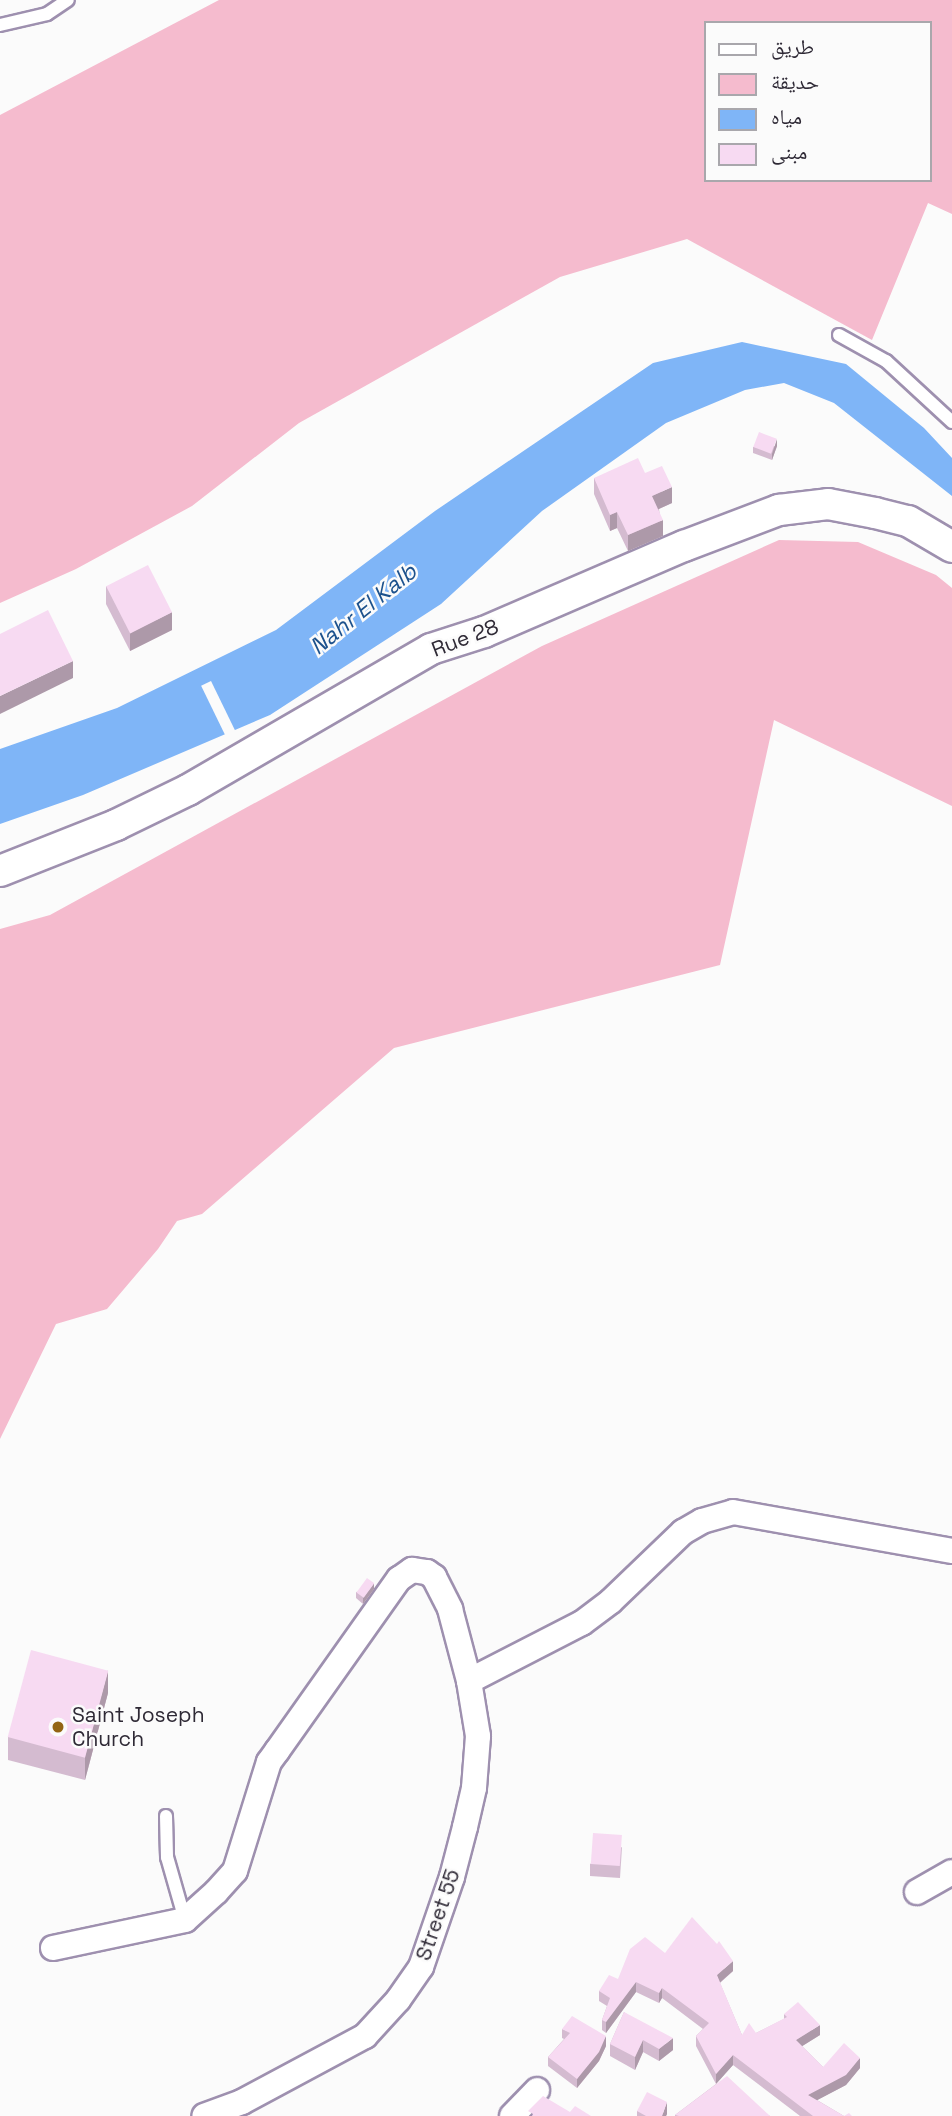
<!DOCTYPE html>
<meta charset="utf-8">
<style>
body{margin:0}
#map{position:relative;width:952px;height:2116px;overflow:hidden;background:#fbfbfb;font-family:"Space Grotesk","Noto Naskh Arabic",sans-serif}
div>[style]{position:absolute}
.green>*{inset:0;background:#f5bbce}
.water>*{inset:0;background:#7fb5f7}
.pier>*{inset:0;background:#fbfbfb;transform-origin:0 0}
.roads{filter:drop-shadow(2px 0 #9e90af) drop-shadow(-2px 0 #9e90af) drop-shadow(0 2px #9e90af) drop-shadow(0 -2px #9e90af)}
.service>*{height:12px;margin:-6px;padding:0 6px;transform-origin:6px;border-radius:6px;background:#fff}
.minor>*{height:24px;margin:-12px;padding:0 12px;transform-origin:12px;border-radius:12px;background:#fff}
.tertiary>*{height:30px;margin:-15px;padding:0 15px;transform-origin:15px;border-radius:15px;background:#fff}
.wall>*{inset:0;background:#d4bbd0}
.shaded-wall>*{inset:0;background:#ad99a9}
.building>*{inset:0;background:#f7daf2;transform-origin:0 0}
.dots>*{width:19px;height:19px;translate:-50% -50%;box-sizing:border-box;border:4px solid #fbfbfb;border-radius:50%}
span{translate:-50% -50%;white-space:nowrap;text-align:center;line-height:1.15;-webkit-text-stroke:5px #fbfbfb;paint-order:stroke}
.street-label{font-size:21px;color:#2e2935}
.poi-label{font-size:21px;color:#2e2935}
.left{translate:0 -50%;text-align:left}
.water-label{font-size:23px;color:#1d528d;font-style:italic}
.legend{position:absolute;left:704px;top:21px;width:228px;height:161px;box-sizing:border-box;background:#fbfbfb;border:2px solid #a9a7ac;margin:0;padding:9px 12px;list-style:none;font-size:21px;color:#2e2935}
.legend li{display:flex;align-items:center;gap:14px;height:35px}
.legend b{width:35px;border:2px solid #a9a7ac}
</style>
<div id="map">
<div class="green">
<i style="clip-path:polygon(evenodd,219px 0,952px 0,952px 214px,928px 203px,872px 340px,687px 239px,560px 277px,299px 423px,192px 506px,76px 569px,0 603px,0 115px,219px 0,705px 23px,929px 23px,929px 180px,705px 180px,705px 23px)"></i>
<i style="clip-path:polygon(779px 540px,858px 542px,936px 575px,952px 588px,952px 806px,774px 720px,720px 965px,394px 1048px,202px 1214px,177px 1221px,158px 1249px,107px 1309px,56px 1324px,0 1439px,0 929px,50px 915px,542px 646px)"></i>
</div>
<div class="water">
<i style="clip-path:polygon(742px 342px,846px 364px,924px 428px,952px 458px,952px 496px,834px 403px,784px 383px,745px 390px,666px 423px,542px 511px,441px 604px,270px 715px,83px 795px,0 824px,0 749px,117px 708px,276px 630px,435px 511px,653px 363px)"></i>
</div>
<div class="pier">
<i style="left:211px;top:681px;width:58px;height:11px;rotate:64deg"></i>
</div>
<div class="roads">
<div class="service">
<i style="left:0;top:25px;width:48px;rotate:-13.2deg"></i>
<i style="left:47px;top:14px;width:25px;rotate:-34deg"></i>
<i style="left:839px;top:335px;width:54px;rotate:29deg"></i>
<i style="left:886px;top:361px;width:90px;rotate:42.7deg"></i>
<i style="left:166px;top:1816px;width:41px;rotate:88.6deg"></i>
<i style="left:167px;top:1857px;width:66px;rotate:74.1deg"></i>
</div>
<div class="minor">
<i style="left:469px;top:1681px;width:127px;rotate:-27.2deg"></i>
<i style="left:582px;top:1623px;width:36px;rotate:-37deg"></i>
<i style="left:611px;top:1601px;width:100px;rotate:-43.8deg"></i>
<i style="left:683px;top:1532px;width:22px;rotate:-30deg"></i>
<i style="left:702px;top:1521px;width:32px;rotate:-16deg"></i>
<i style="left:733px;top:1512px;width:222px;rotate:10.1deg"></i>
<i style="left:917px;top:1892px;width:40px;rotate:-29.7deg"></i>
<i style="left:53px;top:1948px;width:135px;rotate:-12deg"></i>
<i style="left:185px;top:1920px;width:42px;rotate:-42.1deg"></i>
<i style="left:216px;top:1892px;width:28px;rotate:-48deg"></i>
<i style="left:235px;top:1871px;width:114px;rotate:-72.7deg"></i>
<i style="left:269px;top:1762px;width:14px;rotate:-54deg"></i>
<i style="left:277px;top:1751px;width:211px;rotate:-54.7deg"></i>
<i style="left:399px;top:1579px;width:16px;rotate:-35deg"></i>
<i style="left:412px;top:1570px;width:15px;rotate:8deg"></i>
<i style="left:427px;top:1572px;width:9px;rotate:36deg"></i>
<i style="left:434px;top:1577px;width:36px;rotate:63deg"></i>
<i style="left:450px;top:1609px;width:74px;rotate:75.2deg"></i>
<i style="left:469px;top:1681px;width:56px;rotate:80.7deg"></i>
<i style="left:478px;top:1736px;width:52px;rotate:94.4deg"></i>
<i style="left:474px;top:1788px;width:40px;rotate:103deg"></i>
<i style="left:465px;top:1827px;width:52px;rotate:104.6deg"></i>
<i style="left:452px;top:1877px;width:95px;rotate:109deg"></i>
<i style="left:421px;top:1967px;width:40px;rotate:124.9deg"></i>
<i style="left:398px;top:2000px;width:49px;rotate:132.5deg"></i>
<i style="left:365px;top:2036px;width:140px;rotate:151.8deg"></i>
<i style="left:242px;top:2102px;width:40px;rotate:159.8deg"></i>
<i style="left:512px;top:2116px;width:36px;rotate:-46deg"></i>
</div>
<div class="tertiary">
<i style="left:0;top:871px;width:125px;rotate:-21.6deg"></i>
<i style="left:116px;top:825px;width:80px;rotate:-25.9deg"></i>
<i style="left:188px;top:790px;width:281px;rotate:-30.1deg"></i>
<i style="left:431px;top:649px;width:56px;rotate:-17.8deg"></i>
<i style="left:484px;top:632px;width:218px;rotate:-23.3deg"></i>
<i style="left:684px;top:546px;width:102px;rotate:-20.8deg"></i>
<i style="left:779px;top:510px;width:49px;rotate:-7deg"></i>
<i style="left:828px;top:504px;width:48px;rotate:10.8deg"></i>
<i style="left:875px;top:513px;width:34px;rotate:14deg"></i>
<i style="left:908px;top:521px;width:51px;rotate:30.6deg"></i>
</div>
</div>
<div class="wall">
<i style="clip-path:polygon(777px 446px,772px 460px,753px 453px,753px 447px)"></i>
<i style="clip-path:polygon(645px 473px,672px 503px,659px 509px,663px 536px,628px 551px,617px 528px,610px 531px,594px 494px,594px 478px)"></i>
<i style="clip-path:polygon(106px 586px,172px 630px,130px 651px,106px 604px)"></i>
<i style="clip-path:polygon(374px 1589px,363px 1604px,356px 1598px,356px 1592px)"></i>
<i style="clip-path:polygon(108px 1693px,85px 1780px,8px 1760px,8px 1737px)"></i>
<i style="clip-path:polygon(622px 1847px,620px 1878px,590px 1876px,590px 1864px)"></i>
<i style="clip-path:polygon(665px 1953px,733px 1971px,720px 1983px,742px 2035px,756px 2033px,784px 2019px,784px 2014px,820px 2035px,802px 2046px,823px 2067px,860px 2068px,846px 2085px,817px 2100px,844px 2116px,852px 2116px,800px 2116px,733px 2065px,716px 2084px,770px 2116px,675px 2116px,675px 2115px,716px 2084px,696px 2046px,696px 2036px,703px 2029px,662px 1998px,659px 2003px,636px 1992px,606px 2033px,602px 2030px,602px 2020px,607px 2006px,599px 2001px,599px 1991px)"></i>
<i style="clip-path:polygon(624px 2012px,673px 2050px,659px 2061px,643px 2052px,635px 2070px,610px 2056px,610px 2044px)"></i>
<i style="clip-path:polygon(562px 2029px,606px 2046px,599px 2061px,577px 2088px,548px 2066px,548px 2057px,564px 2039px,562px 2038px)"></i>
<i style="clip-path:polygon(637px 2111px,667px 2114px,666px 2116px,637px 2116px)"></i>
</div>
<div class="shaded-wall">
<i style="clip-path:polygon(777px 439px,777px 446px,772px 460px,772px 454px)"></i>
<i style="clip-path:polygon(672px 487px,672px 503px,652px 512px,652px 496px)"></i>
<i style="clip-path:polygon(617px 512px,617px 528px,610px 531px,610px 515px)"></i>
<i style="clip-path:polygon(663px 520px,663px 536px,628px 551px,628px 535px)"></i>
<i style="clip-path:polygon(172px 612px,172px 630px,130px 651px,130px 633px)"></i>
<i style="clip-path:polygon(73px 661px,73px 678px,0 714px,0 696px)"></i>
<i style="clip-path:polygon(374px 1583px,374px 1589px,363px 1604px,363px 1598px)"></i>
<i style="clip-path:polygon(108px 1670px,108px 1693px,85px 1780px,85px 1757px)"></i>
<i style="clip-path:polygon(733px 1961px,733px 1971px,717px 1985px,717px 1975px)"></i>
<i style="clip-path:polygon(636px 1982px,636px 1992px,606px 2033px,606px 2022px)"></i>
<i style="clip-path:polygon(662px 1988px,662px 1998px,659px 2003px,659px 1993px)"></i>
<i style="clip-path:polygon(820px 2025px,820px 2035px,796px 2050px,796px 2040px)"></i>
<i style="clip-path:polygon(606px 2036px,606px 2046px,599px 2061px,577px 2088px,577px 2079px)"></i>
<i style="clip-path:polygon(673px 2038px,673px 2050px,659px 2061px,659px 2049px)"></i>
<i style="clip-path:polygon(643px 2040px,643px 2052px,635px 2070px,635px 2057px)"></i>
<i style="clip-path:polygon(733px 2055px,733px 2065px,716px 2084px,716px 2074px)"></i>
<i style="clip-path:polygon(860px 2058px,860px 2068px,846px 2085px,808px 2105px,808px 2095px)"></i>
<i style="clip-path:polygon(667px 2102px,667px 2114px,666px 2116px,662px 2116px)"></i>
</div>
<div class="building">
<i style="left:759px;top:432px;width:19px;height:16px;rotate:21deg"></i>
<i style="clip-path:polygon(638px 458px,645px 473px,662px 466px,672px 487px,652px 496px,663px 520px,628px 535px,617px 512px,610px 515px,594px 478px)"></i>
<i style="left:148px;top:565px;width:53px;height:47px;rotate:63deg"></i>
<i style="clip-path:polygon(48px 610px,73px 661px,0 696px,0 634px)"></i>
<i style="left:367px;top:1578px;width:9px;height:18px;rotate:36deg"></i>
<i style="left:31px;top:1650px;width:80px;height:90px;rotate:15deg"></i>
<i style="left:593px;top:1833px;width:29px;height:31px;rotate:4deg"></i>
<i style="clip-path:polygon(692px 1917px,717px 1944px,719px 1941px,733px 1961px,717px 1975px,742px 2035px,749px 2023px,756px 2033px,787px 2017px,784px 2014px,798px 2002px,820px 2025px,796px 2040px,823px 2067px,844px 2043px,860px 2058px,846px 2075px,808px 2095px,844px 2116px,849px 2113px,852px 2116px,813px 2116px,733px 2055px,716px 2074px,696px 2036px,709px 2023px,662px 1988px,659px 1993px,636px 1982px,606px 2022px,602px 2020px,610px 1998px,599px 1991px,609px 1975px,618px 1979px,630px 1949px,645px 1937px,665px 1953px)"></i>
<i style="clip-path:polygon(624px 2012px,673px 2038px,659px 2049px,643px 2040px,635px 2057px,610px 2044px)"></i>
<i style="clip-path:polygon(572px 2016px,606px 2036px,599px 2052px,577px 2079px,548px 2057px,570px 2033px,562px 2029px)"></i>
<i style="clip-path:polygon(727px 2076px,770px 2116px,679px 2116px,675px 2115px)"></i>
<i style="clip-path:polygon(647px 2092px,667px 2102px,662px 2116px,646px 2116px,637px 2111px)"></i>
<i style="clip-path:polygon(543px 2096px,570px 2112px,575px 2106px,591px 2116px,532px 2116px,533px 2114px,528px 2111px)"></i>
</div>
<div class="dots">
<i style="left:58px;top:1727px;background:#936513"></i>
</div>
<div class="street-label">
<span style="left:465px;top:638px;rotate:-21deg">Rue 28</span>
<span style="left:438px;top:1915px;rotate:-71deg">Street 55</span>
</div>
<div class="poi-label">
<span class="left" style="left:72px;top:1727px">Saint Joseph<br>Church</span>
</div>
<div class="water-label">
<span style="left:363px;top:609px;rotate:-39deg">Nahr El Kalb</span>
</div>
<ul class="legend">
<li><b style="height:9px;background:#fff"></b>طريق</li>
<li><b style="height:19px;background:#f5bbce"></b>حديقة</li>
<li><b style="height:19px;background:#7fb5f7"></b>مياه</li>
<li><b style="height:19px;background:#f7daf2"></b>مبنى</li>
</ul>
</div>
